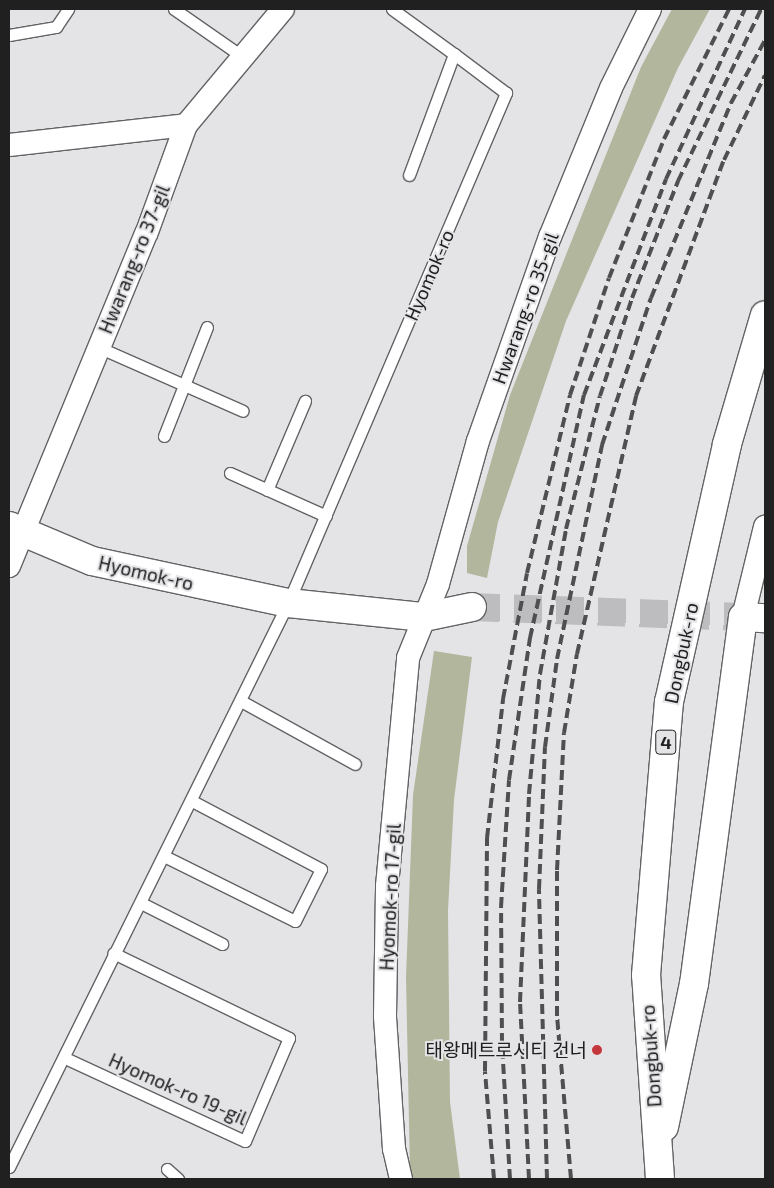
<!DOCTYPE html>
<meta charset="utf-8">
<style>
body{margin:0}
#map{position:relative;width:774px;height:1188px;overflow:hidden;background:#e4e4e7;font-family:"Exo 2","Noto Sans KR",sans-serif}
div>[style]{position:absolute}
.green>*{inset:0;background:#b2b69d}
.tertiary-tunnel>*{height:28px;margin-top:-14px;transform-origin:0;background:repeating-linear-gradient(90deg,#bdbdbf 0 28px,transparent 0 42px)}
.roads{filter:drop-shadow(1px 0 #636366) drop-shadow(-1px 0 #636366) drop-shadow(0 1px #636366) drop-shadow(0 -1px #636366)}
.service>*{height:11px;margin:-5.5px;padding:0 5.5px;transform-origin:5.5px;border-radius:5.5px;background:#fff}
.minor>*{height:22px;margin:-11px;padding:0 11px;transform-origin:11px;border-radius:11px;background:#fff}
.tertiary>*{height:28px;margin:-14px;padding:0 14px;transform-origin:14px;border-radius:14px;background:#fff}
.primary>*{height:28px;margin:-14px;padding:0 14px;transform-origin:14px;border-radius:14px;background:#fff}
.rail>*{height:4px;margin-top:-2px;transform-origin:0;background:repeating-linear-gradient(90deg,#4f4f50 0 10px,transparent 0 15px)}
.dots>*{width:14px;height:14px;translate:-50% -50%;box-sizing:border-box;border:2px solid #e4e4e7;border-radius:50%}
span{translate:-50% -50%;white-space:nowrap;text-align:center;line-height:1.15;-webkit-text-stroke:4px #e4e4e7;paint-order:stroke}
.shield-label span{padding:1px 4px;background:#e4e4e7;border:1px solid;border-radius:4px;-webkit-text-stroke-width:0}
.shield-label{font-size:18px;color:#202021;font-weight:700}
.street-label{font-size:19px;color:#202021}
.poi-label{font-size:19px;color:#202021}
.right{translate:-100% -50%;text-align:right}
.frame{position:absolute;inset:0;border:10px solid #202021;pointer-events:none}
</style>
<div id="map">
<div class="green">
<i style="clip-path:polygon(672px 9px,710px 9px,678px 68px,566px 321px,498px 522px,487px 578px,467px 573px,467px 546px,510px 395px,641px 67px)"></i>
<i style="clip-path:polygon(434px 651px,472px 657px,454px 800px,448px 910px,450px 1102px,460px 1179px,413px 1179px,410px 1172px,406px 977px,413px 795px)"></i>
</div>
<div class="tertiary-tunnel">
<i style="left:472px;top:607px;width:271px;rotate:2.1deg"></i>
</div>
<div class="roads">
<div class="service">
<i style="left:174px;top:9px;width:84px;rotate:34.8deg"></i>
<i style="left:392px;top:9px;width:77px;rotate:36deg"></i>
<i style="left:454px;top:54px;width:129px;rotate:110.4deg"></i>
<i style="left:9px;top:35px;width:48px;rotate:-9.7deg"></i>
<i style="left:56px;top:27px;width:22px;rotate:-56deg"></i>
<i style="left:98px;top:347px;width:158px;rotate:23.8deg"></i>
<i style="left:164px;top:436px;width:117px;rotate:-68.5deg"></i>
<i style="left:230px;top:473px;width:105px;rotate:24.1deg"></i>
<i style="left:267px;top:490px;width:97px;rotate:-66.9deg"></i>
<i style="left:241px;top:701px;width:130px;rotate:28.9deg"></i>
<i style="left:164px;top:856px;width:146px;rotate:26.4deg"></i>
<i style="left:295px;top:921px;width:58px;rotate:-63.4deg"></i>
<i style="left:321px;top:869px;width:146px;rotate:-152.2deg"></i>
<i style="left:141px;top:903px;width:91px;rotate:26.8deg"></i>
<i style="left:65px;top:1058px;width:198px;rotate:24.8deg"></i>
<i style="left:245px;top:1141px;width:112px;rotate:-66.9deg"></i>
<i style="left:289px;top:1038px;width:195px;rotate:-154.2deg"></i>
<i style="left:9px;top:1167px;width:629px;rotate:-63.68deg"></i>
<i style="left:288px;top:603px;width:555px;rotate:-66.86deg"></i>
<i style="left:506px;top:93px;width:65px;rotate:-143.1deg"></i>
<i style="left:167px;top:1169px;width:15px;rotate:42deg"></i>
</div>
<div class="minor">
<i style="left:9px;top:145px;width:178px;rotate:-6.4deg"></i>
<i style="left:9px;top:566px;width:361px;rotate:-67.6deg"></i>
<i style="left:147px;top:232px;width:114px;rotate:-70deg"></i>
<i style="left:186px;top:125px;width:151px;rotate:-50.1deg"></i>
<i style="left:743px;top:617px;width:93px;rotate:-76.3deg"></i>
<i style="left:401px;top:1179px;width:31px;rotate:-103deg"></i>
<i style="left:394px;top:1149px;width:133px;rotate:-93.9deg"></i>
<i style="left:385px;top:1016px;width:130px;rotate:-89.1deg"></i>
<i style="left:387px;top:886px;width:229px;rotate:-84.7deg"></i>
<i style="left:408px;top:658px;width:80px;rotate:-67.9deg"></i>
<i style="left:438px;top:584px;width:148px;rotate:-74.4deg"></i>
<i style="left:478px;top:441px;width:216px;rotate:-70.6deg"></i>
<i style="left:550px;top:237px;width:161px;rotate:-67.7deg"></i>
<i style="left:611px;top:88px;width:88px;rotate:-63.7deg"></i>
</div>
<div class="tertiary">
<i style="left:9px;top:526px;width:90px;rotate:22.9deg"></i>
<i style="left:92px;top:561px;width:200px;rotate:12.1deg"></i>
<i style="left:288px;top:603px;width:137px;rotate:5.9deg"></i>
<i style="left:424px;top:617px;width:49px;rotate:-11.8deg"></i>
<i style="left:743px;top:617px;width:22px;rotate:3deg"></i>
</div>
<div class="primary">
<i style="left:664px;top:1127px;width:146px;rotate:-78.2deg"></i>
<i style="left:694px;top:984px;width:370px;rotate:-82.4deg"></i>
<i style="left:660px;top:1179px;width:204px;rotate:-93.9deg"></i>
<i style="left:646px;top:975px;width:274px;rotate:-85.2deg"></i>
<i style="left:669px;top:702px;width:264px;rotate:-77.3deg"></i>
<i style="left:727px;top:444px;width:134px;rotate:-73.6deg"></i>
</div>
</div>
<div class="rail">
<i style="left:494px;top:1179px;width:108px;rotate:-94.8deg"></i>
<i style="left:485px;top:1071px;width:233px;rotate:-89.5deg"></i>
<i style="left:487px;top:838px;width:140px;rotate:-83.4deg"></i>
<i style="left:503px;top:699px;width:128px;rotate:-79.2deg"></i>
<i style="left:527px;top:573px;width:183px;rotate:-76.4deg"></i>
<i style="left:570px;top:395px;width:123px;rotate:-71.6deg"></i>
<i style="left:609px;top:278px;width:149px;rotate:-68.4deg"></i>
<i style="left:664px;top:139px;width:145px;rotate:-63.4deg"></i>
<i style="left:510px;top:1179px;width:136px;rotate:-93.4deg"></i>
<i style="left:502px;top:1043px;width:136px;rotate:-90.4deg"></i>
<i style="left:501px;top:907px;width:127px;rotate:-86.4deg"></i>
<i style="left:509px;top:780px;width:144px;rotate:-81.6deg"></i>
<i style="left:530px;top:638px;width:249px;rotate:-77.5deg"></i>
<i style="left:584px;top:395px;width:231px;rotate:-69.2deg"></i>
<i style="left:666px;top:179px;width:187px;rotate:-65.1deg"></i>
<i style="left:529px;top:1179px;width:177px;rotate:-92.9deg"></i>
<i style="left:520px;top:1002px;width:208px;rotate:-87.5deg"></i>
<i style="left:529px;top:794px;width:121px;rotate:-84.8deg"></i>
<i style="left:540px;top:674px;width:147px;rotate:-79.8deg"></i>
<i style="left:566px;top:529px;width:137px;rotate:-75.7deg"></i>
<i style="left:600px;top:396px;width:103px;rotate:-71.9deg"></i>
<i style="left:632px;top:298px;width:126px;rotate:-68.5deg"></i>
<i style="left:678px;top:181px;width:191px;rotate:-64.2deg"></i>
<i style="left:547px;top:1179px;width:290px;rotate:-91.6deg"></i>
<i style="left:539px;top:889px;width:142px;rotate:-87.6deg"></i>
<i style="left:545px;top:747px;width:89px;rotate:-82.2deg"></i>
<i style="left:557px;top:659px;width:219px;rotate:-78.1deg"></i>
<i style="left:602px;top:445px;width:155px;rotate:-71.6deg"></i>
<i style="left:651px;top:298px;width:211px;rotate:-67.7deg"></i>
<i style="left:731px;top:103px;width:72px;rotate:-61.6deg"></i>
<i style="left:571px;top:1179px;width:164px;rotate:-94.9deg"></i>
<i style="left:557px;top:1016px;width:146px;rotate:-90deg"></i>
<i style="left:557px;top:870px;width:137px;rotate:-87.1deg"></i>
<i style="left:564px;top:733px;width:80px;rotate:-80.7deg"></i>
<i style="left:577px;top:654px;width:265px;rotate:-77.1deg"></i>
<i style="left:636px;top:396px;width:252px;rotate:-69.6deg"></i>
<i style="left:724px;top:160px;width:94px;rotate:-64.2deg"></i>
</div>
<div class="dots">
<i style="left:597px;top:1050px;background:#c5363b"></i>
</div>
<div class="shield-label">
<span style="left:666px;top:742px">4</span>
</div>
<div class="street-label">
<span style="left:134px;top:259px;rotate:-68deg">Hwarang-ro 37-gil</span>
<span style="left:429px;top:275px;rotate:-67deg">Hyomok-ro</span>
<span style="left:525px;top:308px;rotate:-70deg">Hwarang-ro 35-gil</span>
<span style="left:146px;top:573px;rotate:13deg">Hyomok-ro</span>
<span style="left:681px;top:653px;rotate:-78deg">Dongbuk-ro</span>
<span style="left:390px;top:897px;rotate:-87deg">Hyomok-ro 17-gil</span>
<span style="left:651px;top:1056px;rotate:-94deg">Dongbuk-ro</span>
<span style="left:178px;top:1089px;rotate:24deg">Hyomok-ro 19-gil</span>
</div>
<div class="poi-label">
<span class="right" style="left:587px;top:1050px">태왕메트로시티 건너</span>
</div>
<div class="frame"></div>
</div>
